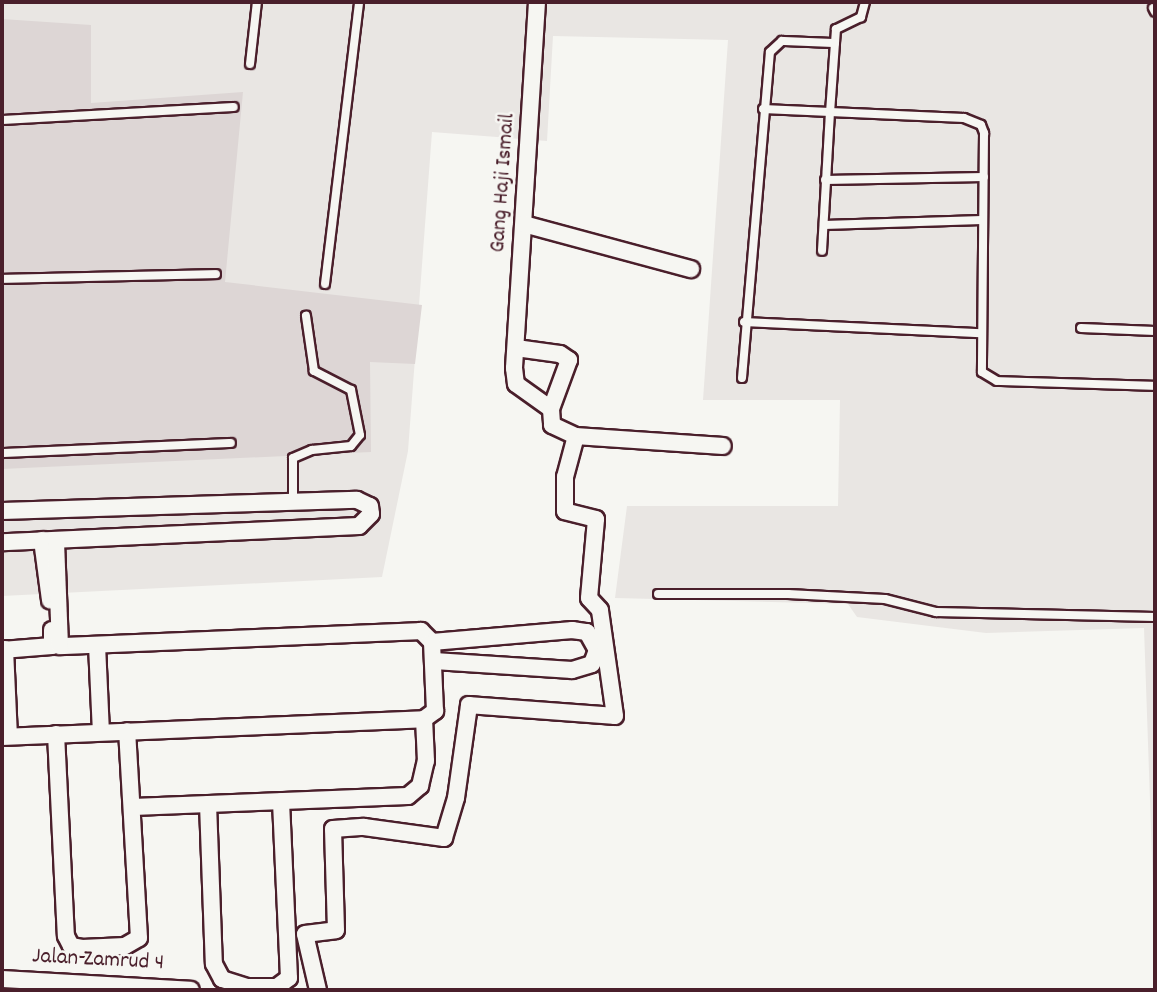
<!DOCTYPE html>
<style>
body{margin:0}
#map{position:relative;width:1157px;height:992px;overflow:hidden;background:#f6f6f2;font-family:Dekko,sans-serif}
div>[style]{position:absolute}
.built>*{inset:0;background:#e9e6e3}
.green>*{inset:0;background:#ddd6d5}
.roads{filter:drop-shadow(2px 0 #4a1f2b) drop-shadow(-2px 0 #4a1f2b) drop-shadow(0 2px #4a1f2b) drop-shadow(0 -2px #4a1f2b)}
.service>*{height:8px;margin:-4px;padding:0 4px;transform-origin:4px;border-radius:4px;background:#f6f6f2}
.minor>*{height:16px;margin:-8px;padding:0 8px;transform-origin:8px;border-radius:8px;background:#f6f6f2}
span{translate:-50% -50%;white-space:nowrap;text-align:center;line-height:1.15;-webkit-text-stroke:5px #f6f6f2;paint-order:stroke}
.street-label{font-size:23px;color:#4a1f2b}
.frame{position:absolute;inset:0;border:4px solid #4a1f2b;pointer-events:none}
</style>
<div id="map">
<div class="built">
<i style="clip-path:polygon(2px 2px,1155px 2px,1155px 945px,1144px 628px,986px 633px,857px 617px,848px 604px,615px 598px,627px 506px,838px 506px,840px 400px,703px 400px,728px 40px,553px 36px,547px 141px,432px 132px,408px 451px,382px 577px,2px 596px)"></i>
</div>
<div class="green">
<i style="clip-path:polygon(2px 19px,91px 25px,91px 103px,243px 92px,225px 282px,422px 305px,415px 364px,370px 362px,371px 452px,2px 469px)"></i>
</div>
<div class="roads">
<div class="service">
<i style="left:865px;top:2px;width:16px;rotate:105deg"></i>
<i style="left:861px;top:17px;width:28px;rotate:154deg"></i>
<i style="left:836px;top:29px;width:83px;rotate:94.1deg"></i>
<i style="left:830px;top:112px;width:134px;rotate:2.6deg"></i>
<i style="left:964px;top:118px;width:18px;rotate:22deg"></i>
<i style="left:981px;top:125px;width:9px;rotate:69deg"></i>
<i style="left:984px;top:133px;width:239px;rotate:90.5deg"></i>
<i style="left:982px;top:372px;width:17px;rotate:31deg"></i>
<i style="left:997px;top:381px;width:158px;rotate:1.8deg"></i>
<i style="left:1153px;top:8px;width:4px;rotate:63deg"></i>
<i style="left:250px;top:64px;width:62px;rotate:-83.6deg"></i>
<i style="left:763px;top:109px;width:67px;rotate:2.6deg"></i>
<i style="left:830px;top:112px;width:139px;rotate:93.3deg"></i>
<i style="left:2px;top:120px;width:232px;rotate:-3.2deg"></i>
<i style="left:825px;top:180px;width:159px;rotate:-1.1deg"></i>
<i style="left:824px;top:225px;width:158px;rotate:-1.8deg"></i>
<i style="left:2px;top:279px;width:214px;rotate:-1.3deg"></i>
<i style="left:325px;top:284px;width:284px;rotate:-83.1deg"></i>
<i style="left:744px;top:322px;width:237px;rotate:2.7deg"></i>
<i style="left:1081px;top:328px;width:74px;rotate:2.3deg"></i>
<i style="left:742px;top:378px;width:327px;rotate:-85.1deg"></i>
<i style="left:770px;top:52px;width:16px;rotate:-43deg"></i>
<i style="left:782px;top:41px;width:53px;rotate:2.2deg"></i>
<i style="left:2px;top:453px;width:229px;rotate:-2.5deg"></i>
<i style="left:293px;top:501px;width:43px;rotate:-90deg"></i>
<i style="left:293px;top:458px;width:21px;rotate:-23deg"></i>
<i style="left:312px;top:450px;width:39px;rotate:-6deg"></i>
<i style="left:351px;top:446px;width:14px;rotate:-51deg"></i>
<i style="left:360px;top:435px;width:46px;rotate:-101.3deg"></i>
<i style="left:351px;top:390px;width:42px;rotate:-152.8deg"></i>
<i style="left:314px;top:371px;width:56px;rotate:-98.3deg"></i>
<i style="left:658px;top:594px;width:130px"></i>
<i style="left:788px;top:594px;width:97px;rotate:3deg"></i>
<i style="left:885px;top:599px;width:53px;rotate:14.3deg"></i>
<i style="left:936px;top:612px;width:219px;rotate:1.3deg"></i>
</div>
<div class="minor">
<i style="left:537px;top:2px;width:367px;rotate:93.6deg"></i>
<i style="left:514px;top:368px;width:16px;rotate:83deg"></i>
<i style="left:516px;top:384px;width:43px;rotate:35.5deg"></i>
<i style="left:524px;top:224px;width:173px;rotate:15.1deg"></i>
<i style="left:516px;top:348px;width:44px;rotate:7.8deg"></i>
<i style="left:560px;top:354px;width:11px;rotate:34deg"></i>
<i style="left:569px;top:360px;width:52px;rotate:110.2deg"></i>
<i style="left:551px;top:409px;width:16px;rotate:86deg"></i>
<i style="left:552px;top:425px;width:26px;rotate:25deg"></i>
<i style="left:576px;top:436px;width:147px;rotate:3.9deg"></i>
<i style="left:2px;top:511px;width:355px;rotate:-1.8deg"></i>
<i style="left:357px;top:500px;width:14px;rotate:25deg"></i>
<i style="left:370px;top:506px;width:8px;rotate:83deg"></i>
<i style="left:371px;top:514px;width:17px;rotate:135deg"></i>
<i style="left:359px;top:526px;width:357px;rotate:177.4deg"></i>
<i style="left:42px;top:540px;width:61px;rotate:82.4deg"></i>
<i style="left:432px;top:642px;width:141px;rotate:-4.9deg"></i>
<i style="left:572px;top:630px;width:15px;rotate:8deg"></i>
<i style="left:587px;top:632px;width:21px;rotate:61deg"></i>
<i style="left:597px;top:650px;width:15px;rotate:110deg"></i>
<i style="left:592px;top:664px;width:21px;rotate:163deg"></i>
<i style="left:572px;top:670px;width:138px;rotate:-176.3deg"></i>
<i style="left:97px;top:645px;width:87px;rotate:87.4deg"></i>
<i style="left:5px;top:649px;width:87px;rotate:87.4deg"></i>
<i style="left:2px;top:650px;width:50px;rotate:-4.6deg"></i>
<i style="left:52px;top:646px;width:16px;rotate:-90deg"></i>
<i style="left:56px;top:734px;width:202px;rotate:87.2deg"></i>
<i style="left:66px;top:936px;width:11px;rotate:63deg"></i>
<i style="left:71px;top:946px;width:11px;rotate:10deg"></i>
<i style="left:82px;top:948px;width:43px;rotate:-2.7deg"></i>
<i style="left:125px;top:946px;width:16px;rotate:-30deg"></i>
<i style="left:139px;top:938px;width:207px;rotate:-93.3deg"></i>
<i style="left:2px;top:737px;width:422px;rotate:-2.4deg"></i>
<i style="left:424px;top:719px;width:14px;rotate:-36deg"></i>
<i style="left:435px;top:711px;width:69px;rotate:-92.5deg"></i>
<i style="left:432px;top:642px;width:16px;rotate:-135deg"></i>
<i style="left:421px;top:631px;width:361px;rotate:177.6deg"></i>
<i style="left:60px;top:646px;width:106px;rotate:-92.2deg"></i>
<i style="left:208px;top:804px;width:160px;rotate:87.9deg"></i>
<i style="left:214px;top:964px;width:17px;rotate:62deg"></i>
<i style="left:222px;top:979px;width:25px;rotate:18deg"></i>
<i style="left:246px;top:987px;width:31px"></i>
<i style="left:277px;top:987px;width:15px;rotate:-37deg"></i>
<i style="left:289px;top:978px;width:177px;rotate:-92.6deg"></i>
<i style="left:133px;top:807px;width:275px;rotate:-2.3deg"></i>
<i style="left:408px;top:796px;width:16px;rotate:-40deg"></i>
<i style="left:420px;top:786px;width:26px;rotate:-77deg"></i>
<i style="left:426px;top:761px;width:42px;rotate:-92.7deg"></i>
<i style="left:2px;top:979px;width:189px;rotate:3.3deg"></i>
<i style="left:318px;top:990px;width:57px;rotate:-103.1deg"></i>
<i style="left:305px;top:934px;width:31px;rotate:-7deg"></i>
<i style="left:336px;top:930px;width:101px;rotate:-91.7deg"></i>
<i style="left:333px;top:829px;width:31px;rotate:-4deg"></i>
<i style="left:364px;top:827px;width:81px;rotate:7.8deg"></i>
<i style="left:444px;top:838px;width:42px;rotate:-73.3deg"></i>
<i style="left:456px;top:798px;width:94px;rotate:-82deg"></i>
<i style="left:469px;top:705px;width:146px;rotate:4.3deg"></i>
<i style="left:615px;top:716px;width:107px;rotate:-98.1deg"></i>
<i style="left:600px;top:610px;width:16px;rotate:-133deg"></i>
<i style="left:589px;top:598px;width:79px;rotate:-84.9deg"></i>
<i style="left:596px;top:519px;width:32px;rotate:-166deg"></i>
<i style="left:565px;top:511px;width:34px;rotate:-90deg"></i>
<i style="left:565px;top:477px;width:42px;rotate:-75deg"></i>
</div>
</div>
<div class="street-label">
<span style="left:504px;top:183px;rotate:-86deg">Gang Haji Ismail</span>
<span style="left:98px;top:961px;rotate:3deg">Jalan Zamrud 4</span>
</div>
<div class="frame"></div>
</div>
